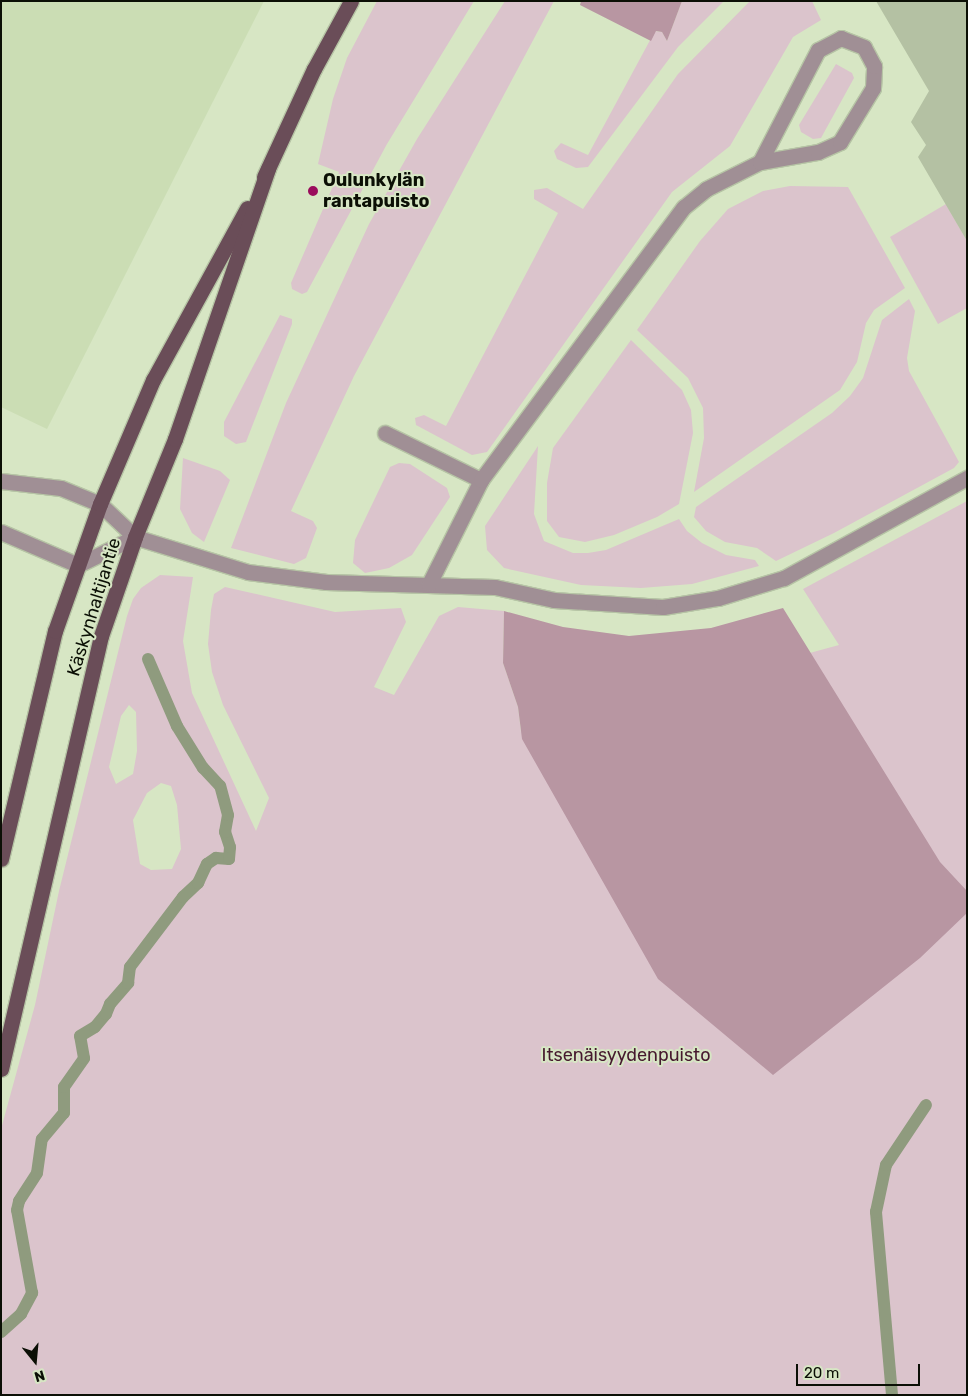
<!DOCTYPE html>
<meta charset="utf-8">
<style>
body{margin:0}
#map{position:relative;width:968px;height:1396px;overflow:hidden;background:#d7e6c4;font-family:Rubik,sans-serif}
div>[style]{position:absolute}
.built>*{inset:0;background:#cbddb4}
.green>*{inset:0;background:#dbc4cc}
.forest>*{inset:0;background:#b896a2}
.stream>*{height:12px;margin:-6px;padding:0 6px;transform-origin:6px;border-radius:6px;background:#8f9b7e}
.building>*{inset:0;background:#b4c1a3}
.roads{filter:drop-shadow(1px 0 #b6c4a5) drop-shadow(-1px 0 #b6c4a5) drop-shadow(0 1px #b6c4a5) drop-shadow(0 -1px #b6c4a5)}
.minor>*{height:15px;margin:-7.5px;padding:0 7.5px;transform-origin:7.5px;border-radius:7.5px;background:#a08f95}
.major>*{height:15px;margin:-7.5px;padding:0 7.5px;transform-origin:7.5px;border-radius:7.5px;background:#6a4d58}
.dots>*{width:14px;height:14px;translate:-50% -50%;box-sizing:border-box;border:2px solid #d7e6c4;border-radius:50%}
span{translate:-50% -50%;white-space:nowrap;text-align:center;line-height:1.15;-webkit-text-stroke:4px #d7e6c4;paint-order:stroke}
.poi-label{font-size:18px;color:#0b0f05;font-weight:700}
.left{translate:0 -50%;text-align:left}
.street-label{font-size:18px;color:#0b0f05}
.park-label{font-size:18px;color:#46192e}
.frame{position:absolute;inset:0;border:2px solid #0b0f05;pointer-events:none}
.north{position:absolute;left:10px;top:1336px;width:50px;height:50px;-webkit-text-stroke:4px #d7e6c4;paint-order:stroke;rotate:163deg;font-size:14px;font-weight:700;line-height:20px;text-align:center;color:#0b0f05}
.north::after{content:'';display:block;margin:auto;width:18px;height:22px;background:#0b0f05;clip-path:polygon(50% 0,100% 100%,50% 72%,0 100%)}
.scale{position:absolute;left:796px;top:1364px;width:124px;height:22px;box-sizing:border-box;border:2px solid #0b0f05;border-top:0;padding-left:6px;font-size:15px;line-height:18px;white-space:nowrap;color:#0b0f05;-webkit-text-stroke:4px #d7e6c4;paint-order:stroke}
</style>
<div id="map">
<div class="built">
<i style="clip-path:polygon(1px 1px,264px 1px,47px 429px,1px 407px)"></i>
</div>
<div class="green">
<i style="clip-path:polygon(377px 1px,474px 1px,387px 144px,307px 292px,302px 294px,292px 289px,291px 283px,339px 172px,318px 164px,333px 99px,347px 58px)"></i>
<i style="clip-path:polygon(505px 1px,554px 1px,354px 376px,291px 511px,313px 521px,317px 528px,306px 558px,294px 564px,231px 548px,286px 403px,369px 224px,417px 139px)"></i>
<i style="clip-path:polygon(682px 1px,724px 1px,678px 47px,588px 167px,576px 168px,557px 159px,554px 151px,561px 143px,588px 155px,655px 31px,662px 32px,667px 41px)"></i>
<i style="clip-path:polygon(750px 1px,812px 1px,821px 20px,793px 37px,730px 146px,672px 192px,487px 452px,472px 455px,416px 425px,415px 418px,424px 415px,446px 426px,558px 213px,534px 199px,534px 190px,547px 188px,583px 209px,678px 74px)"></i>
<i style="clip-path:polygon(836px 64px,852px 73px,854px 78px,821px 138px,813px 139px,801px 132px,799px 125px)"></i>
<i style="clip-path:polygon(790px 186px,848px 187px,905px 288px,874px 310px,866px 323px,857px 362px,840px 390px,694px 492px,704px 438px,703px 408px,688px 378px,637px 330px,700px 241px,728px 209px,763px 191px)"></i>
<i style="clip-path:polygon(946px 204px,967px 241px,967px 308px,938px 324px,890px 237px)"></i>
<i style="clip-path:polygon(909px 299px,915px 311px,907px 358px,909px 371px,959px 462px,954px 468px,834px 533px,776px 561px,757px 548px,725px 542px,706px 531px,694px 517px,696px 507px,832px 413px,850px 396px,863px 378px,882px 320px)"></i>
<i style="clip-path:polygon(280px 315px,292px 319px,292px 324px,246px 442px,236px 444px,224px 436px,224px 422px)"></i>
<i style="clip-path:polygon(631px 340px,682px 390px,691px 410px,693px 433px,679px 504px,657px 517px,614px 535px,585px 542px,559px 537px,547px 521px,547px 483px,553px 448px)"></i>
<i style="clip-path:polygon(538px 446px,534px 514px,544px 541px,573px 553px,588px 553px,606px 550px,679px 519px,687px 531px,702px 543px,726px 555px,755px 560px,759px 566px,692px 584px,641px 588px,581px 585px,504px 568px,487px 550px,485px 526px)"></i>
<i style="clip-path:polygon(183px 458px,220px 471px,230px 480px,204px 542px,192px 533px,180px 509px)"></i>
<i style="clip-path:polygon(399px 463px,410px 464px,447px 488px,450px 497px,412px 555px,389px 568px,365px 573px,353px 563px,355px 540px,390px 467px)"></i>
<i style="clip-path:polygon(evenodd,967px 501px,967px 1395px,1px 1395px,1px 1129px,35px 1005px,59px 891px,127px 616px,133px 599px,141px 588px,160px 575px,193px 577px,183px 641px,192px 693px,256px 831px,269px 798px,223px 705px,212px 672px,208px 644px,211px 610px,214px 594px,225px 587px,335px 612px,401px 608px,406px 622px,374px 687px,394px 695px,439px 616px,458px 607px,504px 611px,503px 663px,518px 707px,521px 732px,839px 645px,803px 589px,967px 501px,129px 705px,136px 712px,137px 751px,133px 774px,116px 784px,109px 767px,121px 716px,129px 705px,967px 501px,161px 783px,171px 786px,177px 805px,181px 849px,172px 869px,151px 870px,140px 864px,133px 820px,147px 793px,161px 783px)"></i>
</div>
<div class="forest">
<i style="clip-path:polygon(581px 1px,682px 1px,667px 41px,662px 32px,656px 31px,651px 41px,580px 5px)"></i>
<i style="clip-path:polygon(783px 608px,940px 862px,967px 891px,967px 913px,920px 958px,773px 1075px,658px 979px,522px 739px,518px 707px,503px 663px,504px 611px,563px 627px,629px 636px,711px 628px)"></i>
</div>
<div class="stream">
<i style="left:1px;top:1332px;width:27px;rotate:-42deg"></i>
<i style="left:21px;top:1314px;width:24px;rotate:-62deg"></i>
<i style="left:32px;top:1293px;width:84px;rotate:-100.2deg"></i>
<i style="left:17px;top:1210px;width:9px;rotate:-77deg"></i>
<i style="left:19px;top:1201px;width:33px;rotate:-57deg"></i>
<i style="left:37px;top:1173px;width:34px;rotate:-82deg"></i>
<i style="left:42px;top:1139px;width:34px;rotate:-50deg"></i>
<i style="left:64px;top:1113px;width:26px;rotate:-90deg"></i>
<i style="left:64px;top:1087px;width:35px;rotate:-55deg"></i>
<i style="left:84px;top:1058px;width:22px;rotate:-100deg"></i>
<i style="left:80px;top:1036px;width:17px;rotate:-31deg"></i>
<i style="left:95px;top:1027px;width:17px;rotate:-50deg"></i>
<i style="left:106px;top:1014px;width:11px;rotate:-68deg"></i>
<i style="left:110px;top:1004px;width:28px;rotate:-49deg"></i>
<i style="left:128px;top:983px;width:16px;rotate:-83deg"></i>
<i style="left:130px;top:967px;width:88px;rotate:-52.9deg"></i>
<i style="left:183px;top:897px;width:21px;rotate:-43deg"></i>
<i style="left:198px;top:883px;width:21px;rotate:-65deg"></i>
<i style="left:207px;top:864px;width:11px;rotate:-34deg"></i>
<i style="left:216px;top:858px;width:13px;rotate:4deg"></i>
<i style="left:229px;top:859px;width:12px;rotate:-85deg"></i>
<i style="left:230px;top:847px;width:16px;rotate:-108deg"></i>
<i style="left:225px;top:832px;width:17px;rotate:-80deg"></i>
<i style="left:228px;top:815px;width:30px;rotate:-105deg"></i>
<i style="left:220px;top:786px;width:25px;rotate:-133deg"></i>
<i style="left:203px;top:768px;width:49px;rotate:-121.8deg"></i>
<i style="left:177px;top:726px;width:73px;rotate:-113.4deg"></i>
<i style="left:892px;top:1395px;width:184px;rotate:-95deg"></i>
<i style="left:876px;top:1212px;width:48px;rotate:-78deg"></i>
<i style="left:886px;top:1165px;width:72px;rotate:-56.3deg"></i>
</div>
<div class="building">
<i style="clip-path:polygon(876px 1px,967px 1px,967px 241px,918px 157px,926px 145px,911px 122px,929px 91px)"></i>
</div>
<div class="roads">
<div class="minor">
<i style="left:385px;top:433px;width:107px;rotate:26.1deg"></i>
<i style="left:1px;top:481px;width:60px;rotate:6.7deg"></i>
<i style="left:61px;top:488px;width:42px;rotate:22.3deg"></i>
<i style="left:100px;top:504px;width:48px;rotate:43.3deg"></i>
<i style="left:135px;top:537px;width:118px;rotate:17.2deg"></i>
<i style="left:248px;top:572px;width:79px;rotate:7.3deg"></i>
<i style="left:326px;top:582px;width:169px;rotate:1.7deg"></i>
<i style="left:495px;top:587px;width:60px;rotate:12.4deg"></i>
<i style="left:554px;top:600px;width:109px;rotate:3.7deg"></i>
<i style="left:663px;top:607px;width:56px;rotate:-9.3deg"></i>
<i style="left:718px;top:598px;width:69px;rotate:-16.9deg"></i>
<i style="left:784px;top:578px;width:209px;rotate:-28.7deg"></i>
<i style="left:1px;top:532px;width:84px;rotate:23.2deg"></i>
<i style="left:78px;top:565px;width:64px;rotate:-26.2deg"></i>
<i style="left:429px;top:584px;width:116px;rotate:-63.4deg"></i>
<i style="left:481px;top:480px;width:340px;rotate:-53.4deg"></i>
<i style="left:684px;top:207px;width:28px;rotate:-39deg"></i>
<i style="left:706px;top:189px;width:60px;rotate:-26.6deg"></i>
<i style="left:760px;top:162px;width:59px;rotate:-9.8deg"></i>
<i style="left:818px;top:152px;width:24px;rotate:-24deg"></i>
<i style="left:840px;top:142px;width:63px;rotate:-58.6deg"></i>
<i style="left:873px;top:88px;width:22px;rotate:-87deg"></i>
<i style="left:874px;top:66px;width:21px;rotate:-118deg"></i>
<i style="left:864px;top:47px;width:25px;rotate:-159deg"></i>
<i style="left:841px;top:38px;width:26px;rotate:152deg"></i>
<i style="left:818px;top:50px;width:126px;rotate:117.4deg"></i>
</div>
<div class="major">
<i style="left:264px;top:177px;width:119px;rotate:-65.2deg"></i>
<i style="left:314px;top:69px;width:77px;rotate:-61.4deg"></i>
<i style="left:1px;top:859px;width:234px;rotate:-76.7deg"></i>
<i style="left:55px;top:631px;width:135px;rotate:-70.5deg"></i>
<i style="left:100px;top:504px;width:135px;rotate:-66.9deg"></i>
<i style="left:153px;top:380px;width:196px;rotate:-61.3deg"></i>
<i style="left:1px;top:1069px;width:444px;rotate:-77deg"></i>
<i style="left:101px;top:636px;width:105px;rotate:-71deg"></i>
<i style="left:135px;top:537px;width:106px;rotate:-67.8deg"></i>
<i style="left:175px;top:439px;width:286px;rotate:-71deg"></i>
</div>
</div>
<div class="dots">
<i style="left:313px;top:191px;background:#9a0c5c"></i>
</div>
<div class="poi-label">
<span class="left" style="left:323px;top:191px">Oulunkylän<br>rantapuisto</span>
</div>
<div class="street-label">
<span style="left:94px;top:607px;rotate:-73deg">Käskynhaltijantie</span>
</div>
<div class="park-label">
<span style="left:626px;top:1055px">Itsenäisyydenpuisto</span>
</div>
<div class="frame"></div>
<div class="north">N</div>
<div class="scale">20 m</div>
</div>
